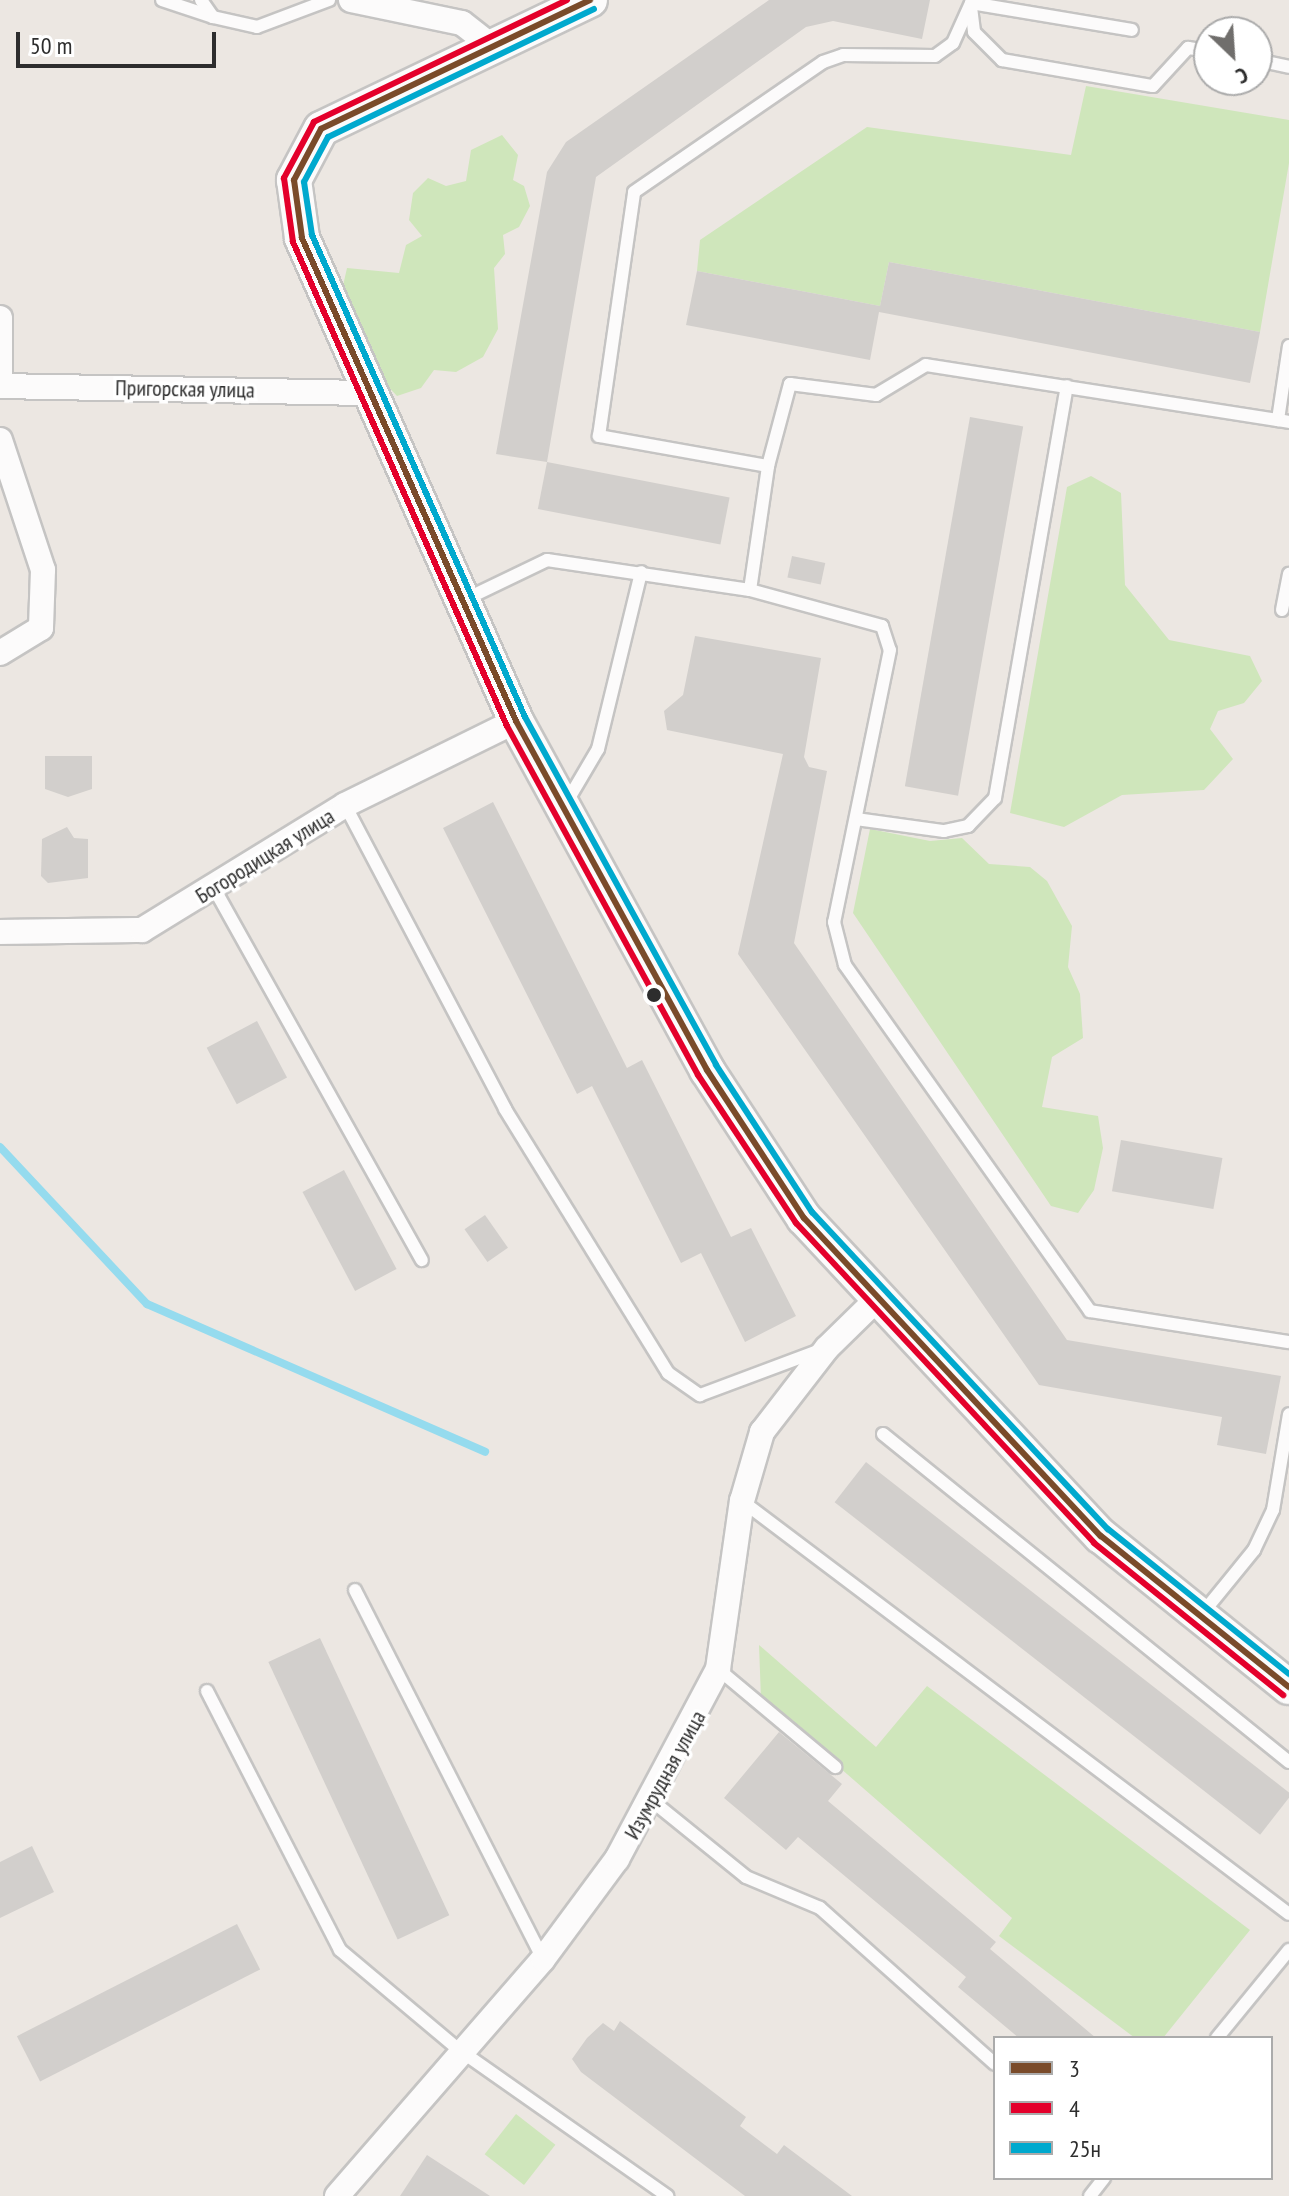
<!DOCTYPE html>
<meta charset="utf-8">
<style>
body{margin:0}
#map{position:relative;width:1289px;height:2196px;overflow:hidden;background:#ece7e2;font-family:"PT Sans Narrow",sans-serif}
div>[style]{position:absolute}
.green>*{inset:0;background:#cfe6bb;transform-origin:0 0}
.stream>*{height:8px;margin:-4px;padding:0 4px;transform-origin:4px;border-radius:4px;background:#95dbee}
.building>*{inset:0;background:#d2cfcc;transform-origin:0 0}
.roads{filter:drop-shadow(2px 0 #c5c4c3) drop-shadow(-2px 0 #c5c4c3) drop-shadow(0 2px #c5c4c3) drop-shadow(0 -2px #c5c4c3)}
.lane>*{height:12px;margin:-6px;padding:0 6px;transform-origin:6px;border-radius:6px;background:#fcfbfb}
.street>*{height:24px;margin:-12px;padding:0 12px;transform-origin:12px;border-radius:12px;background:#fcfbfb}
.secondary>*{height:34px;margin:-17px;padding:0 17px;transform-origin:17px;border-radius:17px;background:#fcfbfb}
.bus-1>*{height:6px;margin:-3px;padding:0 3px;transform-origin:3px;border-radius:3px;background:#7a4b2a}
.bus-2>*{height:6px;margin:-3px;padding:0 3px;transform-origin:3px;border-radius:3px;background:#e4002b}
.bus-3>*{height:6px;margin:-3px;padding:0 3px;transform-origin:3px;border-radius:3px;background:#00a9ce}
.dots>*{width:22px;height:22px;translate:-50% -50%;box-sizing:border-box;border:4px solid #fff;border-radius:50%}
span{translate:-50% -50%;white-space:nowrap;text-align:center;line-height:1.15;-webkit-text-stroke:7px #fff;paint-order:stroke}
.street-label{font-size:22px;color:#2d2d2d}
.legend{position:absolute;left:993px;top:2036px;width:280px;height:144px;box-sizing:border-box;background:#fff;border:2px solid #ababab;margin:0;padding:10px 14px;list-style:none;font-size:24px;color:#2d2d2d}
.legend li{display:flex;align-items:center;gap:16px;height:40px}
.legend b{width:40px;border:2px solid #ababab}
.north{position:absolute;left:1193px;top:16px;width:80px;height:80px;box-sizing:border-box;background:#fff;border:2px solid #ababab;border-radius:50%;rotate:155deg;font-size:22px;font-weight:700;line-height:32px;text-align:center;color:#2d2d2d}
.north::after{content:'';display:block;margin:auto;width:28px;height:36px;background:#706e6c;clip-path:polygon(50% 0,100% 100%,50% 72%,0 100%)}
.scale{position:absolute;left:16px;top:32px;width:200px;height:36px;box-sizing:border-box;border:4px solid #2d2d2d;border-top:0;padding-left:10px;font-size:24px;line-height:28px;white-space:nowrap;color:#2d2d2d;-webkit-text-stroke:6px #fff;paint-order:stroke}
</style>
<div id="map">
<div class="green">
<i style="clip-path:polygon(1086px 86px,1289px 120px,1289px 163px,1260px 332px,889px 262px,880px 306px,697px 271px,700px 240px,867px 127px,1071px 155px)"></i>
<i style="clip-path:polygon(502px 135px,518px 155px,513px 180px,524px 186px,530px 206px,519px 227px,503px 235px,505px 254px,494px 268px,498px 329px,483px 357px,456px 372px,434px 370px,421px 388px,397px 396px,380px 378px,342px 290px,347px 268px,399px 273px,406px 245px,422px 236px,409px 220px,413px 193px,428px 178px,446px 186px,466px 181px,471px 150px)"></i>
<i style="clip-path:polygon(1091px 476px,1121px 493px,1125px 585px,1169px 640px,1250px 656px,1262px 681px,1244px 703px,1218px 711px,1210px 729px,1233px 759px,1204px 790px,1122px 795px,1064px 827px,1010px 813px,1067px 487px)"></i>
<i style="clip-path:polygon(870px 829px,930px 841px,962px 838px,989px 864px,1030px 867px,1047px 881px,1072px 926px,1068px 967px,1080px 994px,1083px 1038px,1052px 1057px,1042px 1107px,1098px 1116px,1103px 1148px,1094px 1190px,1078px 1213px,1051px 1206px,853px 913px)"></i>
<i style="clip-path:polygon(759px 1645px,876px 1747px,927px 1686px,1250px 1930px,1163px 2038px,1135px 2038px,999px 1936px,1012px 1918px,761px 1699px)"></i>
<i style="left:516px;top:2114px;width:50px;height:51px;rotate:38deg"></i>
</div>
<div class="stream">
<i style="left:0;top:1147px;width:215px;rotate:46.9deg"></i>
<i style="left:147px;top:1304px;width:369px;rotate:23.6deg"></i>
</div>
<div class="building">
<i style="clip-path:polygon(769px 0,930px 0,922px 39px,833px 21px,806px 27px,596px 177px,547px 462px,496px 454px,547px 172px,566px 142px)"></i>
<i style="clip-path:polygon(889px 262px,1260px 332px,1250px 383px,879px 312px,870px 360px,686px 325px,697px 271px,880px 306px)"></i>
<i style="left:970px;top:417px;width:54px;height:375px;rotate:10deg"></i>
<i style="left:547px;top:462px;width:186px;height:48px;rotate:11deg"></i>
<i style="left:792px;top:556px;width:34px;height:22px;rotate:12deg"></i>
<i style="clip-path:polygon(695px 636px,821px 658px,804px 757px,809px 767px,827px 771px,794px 943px,1067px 1340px,1281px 1376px,1266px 1454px,1217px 1445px,1222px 1417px,1039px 1385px,738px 954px,783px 754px,667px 730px,664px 711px,683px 695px)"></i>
<i style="clip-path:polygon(45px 756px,92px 756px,92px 789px,68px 797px,45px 789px)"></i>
<i style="clip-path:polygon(493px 802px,627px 1068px,642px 1060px,731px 1237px,751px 1228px,796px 1316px,745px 1342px,701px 1253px,681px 1263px,592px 1086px,577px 1094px,443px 828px)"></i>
<i style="clip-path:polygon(67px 827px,74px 838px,88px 839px,88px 878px,48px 883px,41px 876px,42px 839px)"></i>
<i style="left:257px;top:1021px;width:64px;height:57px;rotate:62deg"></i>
<i style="left:1121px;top:1140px;width:103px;height:52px;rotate:10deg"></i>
<i style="left:344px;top:1170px;width:112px;height:47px;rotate:62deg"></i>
<i style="left:485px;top:1215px;width:40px;height:25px;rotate:55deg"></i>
<i style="left:866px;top:1462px;width:540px;height:51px;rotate:38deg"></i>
<i style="left:320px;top:1638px;width:306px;height:57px;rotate:65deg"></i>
<i style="clip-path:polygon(779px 1732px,842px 1784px,828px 1801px,996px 1942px,990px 1949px,1096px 2038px,1019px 2038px,958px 1987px,966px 1977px,798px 1837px,786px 1850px,724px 1798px)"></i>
<i style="clip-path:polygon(32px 1846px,54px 1892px,0 1918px,0 1862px)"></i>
<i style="left:237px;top:1924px;width:51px;height:247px;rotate:63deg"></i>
<i style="clip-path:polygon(620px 2021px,746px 2117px,740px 2126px,777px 2154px,784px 2145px,852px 2196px,745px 2196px,581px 2072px,572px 2059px,587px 2038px,603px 2023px,614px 2031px)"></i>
<i style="clip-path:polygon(427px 2155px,490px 2196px,400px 2196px)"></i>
</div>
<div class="roads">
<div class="lane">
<i style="left:162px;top:0;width:54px;rotate:18.4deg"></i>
<i style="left:201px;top:0;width:21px;rotate:55deg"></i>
<i style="left:213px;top:17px;width:45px;rotate:12.8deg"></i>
<i style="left:257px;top:27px;width:77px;rotate:-20.6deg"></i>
<i style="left:971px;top:7px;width:25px;rotate:83deg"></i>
<i style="left:974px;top:32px;width:40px;rotate:45deg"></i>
<i style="left:1002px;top:60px;width:153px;rotate:9.8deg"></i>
<i style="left:1153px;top:86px;width:52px;rotate:-47.4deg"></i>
<i style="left:1188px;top:48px;width:21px;rotate:8deg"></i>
<i style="left:1257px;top:60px;width:33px;rotate:12deg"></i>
<i style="left:1289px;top:346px;width:75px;rotate:98.5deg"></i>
<i style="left:1278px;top:420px;width:11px;rotate:10deg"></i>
<i style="left:768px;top:466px;width:85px;rotate:-75deg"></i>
<i style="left:790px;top:384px;width:87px;rotate:7.3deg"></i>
<i style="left:876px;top:395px;width:58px;rotate:-31deg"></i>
<i style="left:926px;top:365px;width:356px;rotate:8.9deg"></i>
<i style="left:750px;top:590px;width:125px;rotate:-81.7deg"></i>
<i style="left:768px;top:466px;width:172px;rotate:-169.9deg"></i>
<i style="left:599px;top:436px;width:246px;rotate:-81.8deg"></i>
<i style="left:634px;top:192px;width:229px;rotate:-34.5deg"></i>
<i style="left:823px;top:62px;width:21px;rotate:-19deg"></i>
<i style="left:843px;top:55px;width:92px;rotate:0.6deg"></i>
<i style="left:935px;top:56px;width:22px;rotate:-36deg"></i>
<i style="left:953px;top:43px;width:44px;rotate:-65.8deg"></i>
<i style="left:971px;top:3px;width:163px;rotate:9.5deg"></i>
<i style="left:466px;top:599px;width:90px;rotate:-25.7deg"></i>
<i style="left:547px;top:560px;width:205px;rotate:8.4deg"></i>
<i style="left:750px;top:590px;width:137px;rotate:15.3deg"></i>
<i style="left:882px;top:626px;width:25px;rotate:72deg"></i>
<i style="left:890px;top:650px;width:278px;rotate:101.6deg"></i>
<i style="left:834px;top:922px;width:44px;rotate:75.7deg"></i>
<i style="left:845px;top:965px;width:424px;rotate:54.7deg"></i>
<i style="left:1090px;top:1311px;width:201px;rotate:8.9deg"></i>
<i style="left:1282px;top:610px;width:37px;rotate:-79deg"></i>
<i style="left:345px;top:805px;width:344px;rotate:62.2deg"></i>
<i style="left:505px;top:1109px;width:310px;rotate:58.3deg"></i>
<i style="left:668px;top:1373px;width:39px;rotate:35deg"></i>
<i style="left:700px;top:1395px;width:131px;rotate:-20.5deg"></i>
<i style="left:565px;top:805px;width:65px;rotate:-59.5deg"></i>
<i style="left:598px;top:749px;width:182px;rotate:-76.3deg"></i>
<i style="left:856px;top:819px;width:89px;rotate:7.8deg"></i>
<i style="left:944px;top:831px;width:25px;rotate:-12deg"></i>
<i style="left:968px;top:826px;width:39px;rotate:-46deg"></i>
<i style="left:995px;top:798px;width:418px;rotate:-80.1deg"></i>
<i style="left:215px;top:890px;width:424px;rotate:60.8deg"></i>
<i style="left:883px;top:1434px;width:522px;rotate:38.93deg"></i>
<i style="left:742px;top:1501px;width:685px;rotate:37.05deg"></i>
<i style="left:355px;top:1590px;width:414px;rotate:63deg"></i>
<i style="left:1201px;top:1615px;width:84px;rotate:-50.8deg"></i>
<i style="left:1254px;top:1550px;width:44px;rotate:-64.6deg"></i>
<i style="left:1273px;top:1510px;width:97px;rotate:-80.5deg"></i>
<i style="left:718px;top:1669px;width:153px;rotate:39.9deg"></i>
<i style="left:207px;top:1691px;width:291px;rotate:62.8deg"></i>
<i style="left:340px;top:1950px;width:154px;rotate:40deg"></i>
<i style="left:458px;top:2049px;width:256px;rotate:35.1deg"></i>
<i style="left:651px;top:1800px;width:122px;rotate:39deg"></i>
<i style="left:746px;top:1877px;width:80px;rotate:22.7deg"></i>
<i style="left:820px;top:1908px;width:234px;rotate:41.7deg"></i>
<i style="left:1217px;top:2038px;width:114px;rotate:-50.7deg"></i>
<i style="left:1090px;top:2196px;width:23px;rotate:-52deg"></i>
</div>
<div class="street">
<i style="left:351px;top:0;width:113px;rotate:11.7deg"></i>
<i style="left:462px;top:23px;width:36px;rotate:38deg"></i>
<i style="left:0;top:318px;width:68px;rotate:90deg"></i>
<i style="left:0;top:386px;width:369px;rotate:1.1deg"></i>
<i style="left:0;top:440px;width:137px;rotate:71.7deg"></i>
<i style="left:43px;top:570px;width:58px;rotate:92deg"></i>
<i style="left:41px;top:628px;width:48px;rotate:148.6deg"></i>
<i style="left:0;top:932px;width:142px;rotate:-0.8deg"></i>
<i style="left:142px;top:930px;width:238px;rotate:-31.6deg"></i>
<i style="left:345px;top:805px;width:191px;rotate:-26.2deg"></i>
<i style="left:337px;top:2196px;width:314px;rotate:-49deg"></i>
<i style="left:543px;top:1959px;width:124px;rotate:-53.5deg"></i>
<i style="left:617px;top:1859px;width:215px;rotate:-62deg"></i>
<i style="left:718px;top:1669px;width:170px;rotate:-81.9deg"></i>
<i style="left:742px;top:1501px;width:72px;rotate:-73.8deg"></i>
<i style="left:762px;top:1432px;width:106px;rotate:-52.3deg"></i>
<i style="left:827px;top:1348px;width:69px;rotate:-44.4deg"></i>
</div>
<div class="secondary">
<i style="left:590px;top:0;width:298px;rotate:154.4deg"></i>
<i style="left:321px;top:129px;width:58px;rotate:117.9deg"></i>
<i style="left:294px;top:180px;width:59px;rotate:82.1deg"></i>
<i style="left:302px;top:238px;width:528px;rotate:66.1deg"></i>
<i style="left:516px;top:721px;width:398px;rotate:61.3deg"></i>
<i style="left:707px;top:1070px;width:177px;rotate:56.8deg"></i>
<i style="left:804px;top:1218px;width:435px;rotate:47deg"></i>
<i style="left:1101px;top:1536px;width:241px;rotate:38.8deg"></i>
</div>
</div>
<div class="bus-1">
<i style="left:590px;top:0;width:298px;rotate:154.4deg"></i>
<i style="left:321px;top:129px;width:58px;rotate:117.9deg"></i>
<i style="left:294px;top:180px;width:59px;rotate:82.1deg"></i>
<i style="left:302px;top:238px;width:528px;rotate:66.1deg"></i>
<i style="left:516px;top:721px;width:398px;rotate:61.3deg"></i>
<i style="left:707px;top:1070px;width:177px;rotate:56.8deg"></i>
<i style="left:804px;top:1218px;width:435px;rotate:47deg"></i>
<i style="left:1101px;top:1536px;width:241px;rotate:38.8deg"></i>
</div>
<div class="bus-2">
<i style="left:567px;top:0;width:281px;rotate:154.3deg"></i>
<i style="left:314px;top:122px;width:64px;rotate:118.2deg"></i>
<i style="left:284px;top:178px;width:65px;rotate:82deg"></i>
<i style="left:293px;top:242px;width:529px;rotate:66.15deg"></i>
<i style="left:507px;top:726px;width:398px;rotate:61.3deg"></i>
<i style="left:698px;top:1075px;width:178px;rotate:56.5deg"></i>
<i style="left:796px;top:1223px;width:437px;rotate:47deg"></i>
<i style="left:1094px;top:1543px;width:243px;rotate:38.8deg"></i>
</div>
<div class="bus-3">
<i style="left:594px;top:9px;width:295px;rotate:154.3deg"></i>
<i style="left:328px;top:137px;width:51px;rotate:118.1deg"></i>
<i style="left:304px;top:182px;width:54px;rotate:81.4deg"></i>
<i style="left:312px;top:235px;width:527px;rotate:66.16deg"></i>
<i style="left:525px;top:717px;width:397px;rotate:61.2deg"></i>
<i style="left:716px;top:1065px;width:176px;rotate:56.9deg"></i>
<i style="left:812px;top:1212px;width:434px;rotate:47deg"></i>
<i style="left:1108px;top:1529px;width:232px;rotate:38.7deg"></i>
</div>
<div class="dots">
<i style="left:654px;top:995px;background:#2d2d2d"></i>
</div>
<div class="street-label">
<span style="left:185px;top:389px;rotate:1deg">Пригорская улица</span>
<span style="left:265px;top:856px;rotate:-32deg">Богородицкая улица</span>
<span style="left:665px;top:1775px;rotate:-61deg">Изумрудная улица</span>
</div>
<ul class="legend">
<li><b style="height:10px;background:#7a4b2a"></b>3</li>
<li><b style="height:10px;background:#e4002b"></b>4</li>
<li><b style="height:10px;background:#00a9ce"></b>25н</li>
</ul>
<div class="north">С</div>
<div class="scale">50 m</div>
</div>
